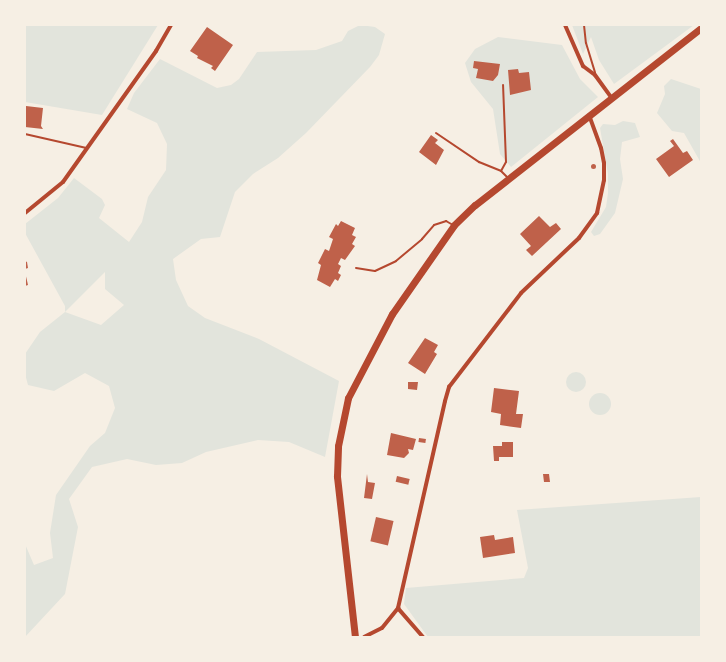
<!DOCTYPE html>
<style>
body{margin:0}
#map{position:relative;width:726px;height:662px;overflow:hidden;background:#f6efe4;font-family:"Public Sans",sans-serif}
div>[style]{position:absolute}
.green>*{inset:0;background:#e2e4dc}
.round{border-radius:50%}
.building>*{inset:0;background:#bf614a;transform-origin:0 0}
.service>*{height:2px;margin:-1px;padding:0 1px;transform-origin:1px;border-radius:1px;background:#b5482f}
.minor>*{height:4px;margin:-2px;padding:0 2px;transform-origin:2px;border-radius:2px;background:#b5482f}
.primary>*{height:7px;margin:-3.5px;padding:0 3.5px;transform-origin:3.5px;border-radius:3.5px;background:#b5482f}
span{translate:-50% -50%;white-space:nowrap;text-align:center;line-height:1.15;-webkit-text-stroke:3px #f6efe4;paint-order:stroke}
.frame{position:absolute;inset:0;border:26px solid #f6efe4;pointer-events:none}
</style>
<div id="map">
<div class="green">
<i style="clip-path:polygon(25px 25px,158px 25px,102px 115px,25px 102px)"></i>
<i style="clip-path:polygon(evenodd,360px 25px,375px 27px,385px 34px,379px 55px,370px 67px,306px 133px,278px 158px,253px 174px,235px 192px,220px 237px,201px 239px,173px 259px,176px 280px,188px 306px,205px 318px,259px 339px,339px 381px,325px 457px,289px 442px,258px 440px,206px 452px,182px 463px,156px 465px,127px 459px,92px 467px,69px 499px,78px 527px,65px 594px,25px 637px,25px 544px,34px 565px,53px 558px,50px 533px,56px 495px,90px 446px,105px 433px,115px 408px,109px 386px,85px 373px,54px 391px,28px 385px,25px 374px,25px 354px,40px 332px,65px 312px,65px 306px,25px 233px,25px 224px,58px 198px,74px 178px,102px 199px,105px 205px,99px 218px,129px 242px,142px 222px,148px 197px,166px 170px,167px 144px,157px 123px,127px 109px,134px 93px,160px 59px,217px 88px,231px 85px,239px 79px,257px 52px,316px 50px,342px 41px,348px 31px,360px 25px,105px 272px,105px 289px,124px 305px,101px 325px,65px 312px,105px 272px)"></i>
<i style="clip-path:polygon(572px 25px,694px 25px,614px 84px,599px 60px,591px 37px,583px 54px)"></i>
<i style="clip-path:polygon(498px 37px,562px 45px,580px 79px,598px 97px,511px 167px,500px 154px,493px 109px,471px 82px,465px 63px,475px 49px)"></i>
<i style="clip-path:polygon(671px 79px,701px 89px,701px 163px,684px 133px,672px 131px,657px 113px,665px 94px,664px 86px)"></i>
<i style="clip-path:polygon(623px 121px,635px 123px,640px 137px,622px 142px,620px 159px,623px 179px,615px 213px,600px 234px,594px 236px,591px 232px,606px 207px,608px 193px,608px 174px,600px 128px,603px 124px,615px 125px)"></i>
<i class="round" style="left:566px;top:372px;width:20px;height:20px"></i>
<i class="round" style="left:589px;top:393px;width:22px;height:22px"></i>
<i style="clip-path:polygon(701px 497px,701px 637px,428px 637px,404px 604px,406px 588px,524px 578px,528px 568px,517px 510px)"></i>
</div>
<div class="building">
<i style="clip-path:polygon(207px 27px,233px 45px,215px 71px,211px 68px,213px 66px,197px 58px,198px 56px,190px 51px)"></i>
<i style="clip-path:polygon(474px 61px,500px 64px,498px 75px,493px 81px,476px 78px,478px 69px,473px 68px)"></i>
<i style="clip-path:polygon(518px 69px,519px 73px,529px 72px,531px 90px,510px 95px,508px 70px)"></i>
<i style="clip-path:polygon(26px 106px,43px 108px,41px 126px,43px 129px,25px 127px)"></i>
<i style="clip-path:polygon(431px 135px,438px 140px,435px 143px,444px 150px,436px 165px,419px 152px)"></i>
<i style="clip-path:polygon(673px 139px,683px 153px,687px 151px,693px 160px,669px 177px,656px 159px,674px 146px,670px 141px)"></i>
<i class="round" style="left:590.5px;top:163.5px;width:5px;height:5px"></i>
<i style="clip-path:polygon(539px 216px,550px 227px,556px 223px,561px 229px,532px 256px,526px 250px,531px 246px,520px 234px)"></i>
<i style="clip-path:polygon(341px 221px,355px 228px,352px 235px,356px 237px,352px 244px,355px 246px,345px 260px,341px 258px,338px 264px,341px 266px,338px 273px,341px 275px,338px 281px,335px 279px,330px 287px,317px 280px,321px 265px,318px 263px,325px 249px,329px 251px,333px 239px,329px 237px,336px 224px,338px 226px)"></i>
<i style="clip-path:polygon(25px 261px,27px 262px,28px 268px,25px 269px)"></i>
<i style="clip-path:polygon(25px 272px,28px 285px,25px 286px)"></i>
<i style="clip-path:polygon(425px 338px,438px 345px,434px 352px,437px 354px,425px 374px,408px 363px)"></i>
<i style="clip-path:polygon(408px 382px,418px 382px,417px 390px,408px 389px)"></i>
<i style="clip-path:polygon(494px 388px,519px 391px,516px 414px,523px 414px,521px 428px,500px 425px,501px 414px,491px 412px)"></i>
<i style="clip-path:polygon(391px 433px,416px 439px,413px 450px,408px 449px,409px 453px,404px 458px,387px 455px)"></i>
<i style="left:419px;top:438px;width:7px;height:4px;rotate:8deg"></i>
<i style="clip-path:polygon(502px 442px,513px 442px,513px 457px,499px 457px,499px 461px,494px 461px,493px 446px,502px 446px)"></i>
<i style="clip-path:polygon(367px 474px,368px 482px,375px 483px,372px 499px,364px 498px)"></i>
<i style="clip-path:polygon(543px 474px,549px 474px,550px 482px,544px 482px)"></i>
<i style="left:397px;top:476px;width:13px;height:6px;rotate:13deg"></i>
<i style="left:376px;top:517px;width:18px;height:25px;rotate:13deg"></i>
<i style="clip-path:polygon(494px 535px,495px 540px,513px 537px,515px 553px,483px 558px,480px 537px)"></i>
</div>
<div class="service">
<i style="left:584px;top:25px;width:18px;rotate:84deg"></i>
<i style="left:586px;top:43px;width:31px;rotate:73deg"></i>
<i style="left:436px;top:133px;width:52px;rotate:34deg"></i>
<i style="left:479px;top:162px;width:24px;rotate:22deg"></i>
<i style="left:501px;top:171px;width:10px;rotate:45deg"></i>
<i style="left:25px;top:134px;width:63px;rotate:12.9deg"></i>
<i style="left:501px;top:171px;width:10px;rotate:-61deg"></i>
<i style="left:506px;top:162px;width:77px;rotate:-92.2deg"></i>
<i style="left:356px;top:268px;width:19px;rotate:9deg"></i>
<i style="left:375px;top:271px;width:23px;rotate:-25deg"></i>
<i style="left:396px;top:261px;width:34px;rotate:-40deg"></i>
<i style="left:422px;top:239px;width:18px;rotate:-49deg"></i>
<i style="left:434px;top:225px;width:13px;rotate:-18deg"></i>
<i style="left:446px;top:221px;width:8px;rotate:30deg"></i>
</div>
<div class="minor">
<i style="left:565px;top:25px;width:45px;rotate:66.3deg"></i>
<i style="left:583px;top:66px;width:15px;rotate:37deg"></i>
<i style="left:595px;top:75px;width:27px;rotate:54deg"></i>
<i style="left:25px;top:213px;width:49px;rotate:-39.2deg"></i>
<i style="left:63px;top:182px;width:161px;rotate:-54.6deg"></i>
<i style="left:156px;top:51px;width:30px;rotate:-60deg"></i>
<i style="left:364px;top:637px;width:20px;rotate:-27deg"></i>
<i style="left:382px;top:628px;width:26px;rotate:-51deg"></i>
<i style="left:423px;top:637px;width:38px;rotate:-131deg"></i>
<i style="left:398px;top:608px;width:212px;rotate:-77.2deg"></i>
<i style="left:445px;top:401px;width:15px;rotate:-74deg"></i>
<i style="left:449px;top:387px;width:118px;rotate:-52.5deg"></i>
<i style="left:521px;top:293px;width:80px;rotate:-43.5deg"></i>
<i style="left:579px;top:238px;width:31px;rotate:-54deg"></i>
<i style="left:597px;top:213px;width:34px;rotate:-78deg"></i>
<i style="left:604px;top:180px;width:17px;rotate:-90deg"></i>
<i style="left:604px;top:163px;width:15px;rotate:-101deg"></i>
<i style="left:601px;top:148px;width:35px;rotate:-110deg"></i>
</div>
<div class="primary">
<i style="left:355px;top:637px;width:162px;rotate:-96.4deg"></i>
<i style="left:337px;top:476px;width:30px;rotate:-88deg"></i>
<i style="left:338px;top:446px;width:49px;rotate:-78.2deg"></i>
<i style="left:348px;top:398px;width:95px;rotate:-62.4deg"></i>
<i style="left:392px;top:314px;width:108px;rotate:-55.1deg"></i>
<i style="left:454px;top:225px;width:29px;rotate:-44deg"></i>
<i style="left:475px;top:205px;width:287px;rotate:-38.1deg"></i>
</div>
<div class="frame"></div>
</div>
